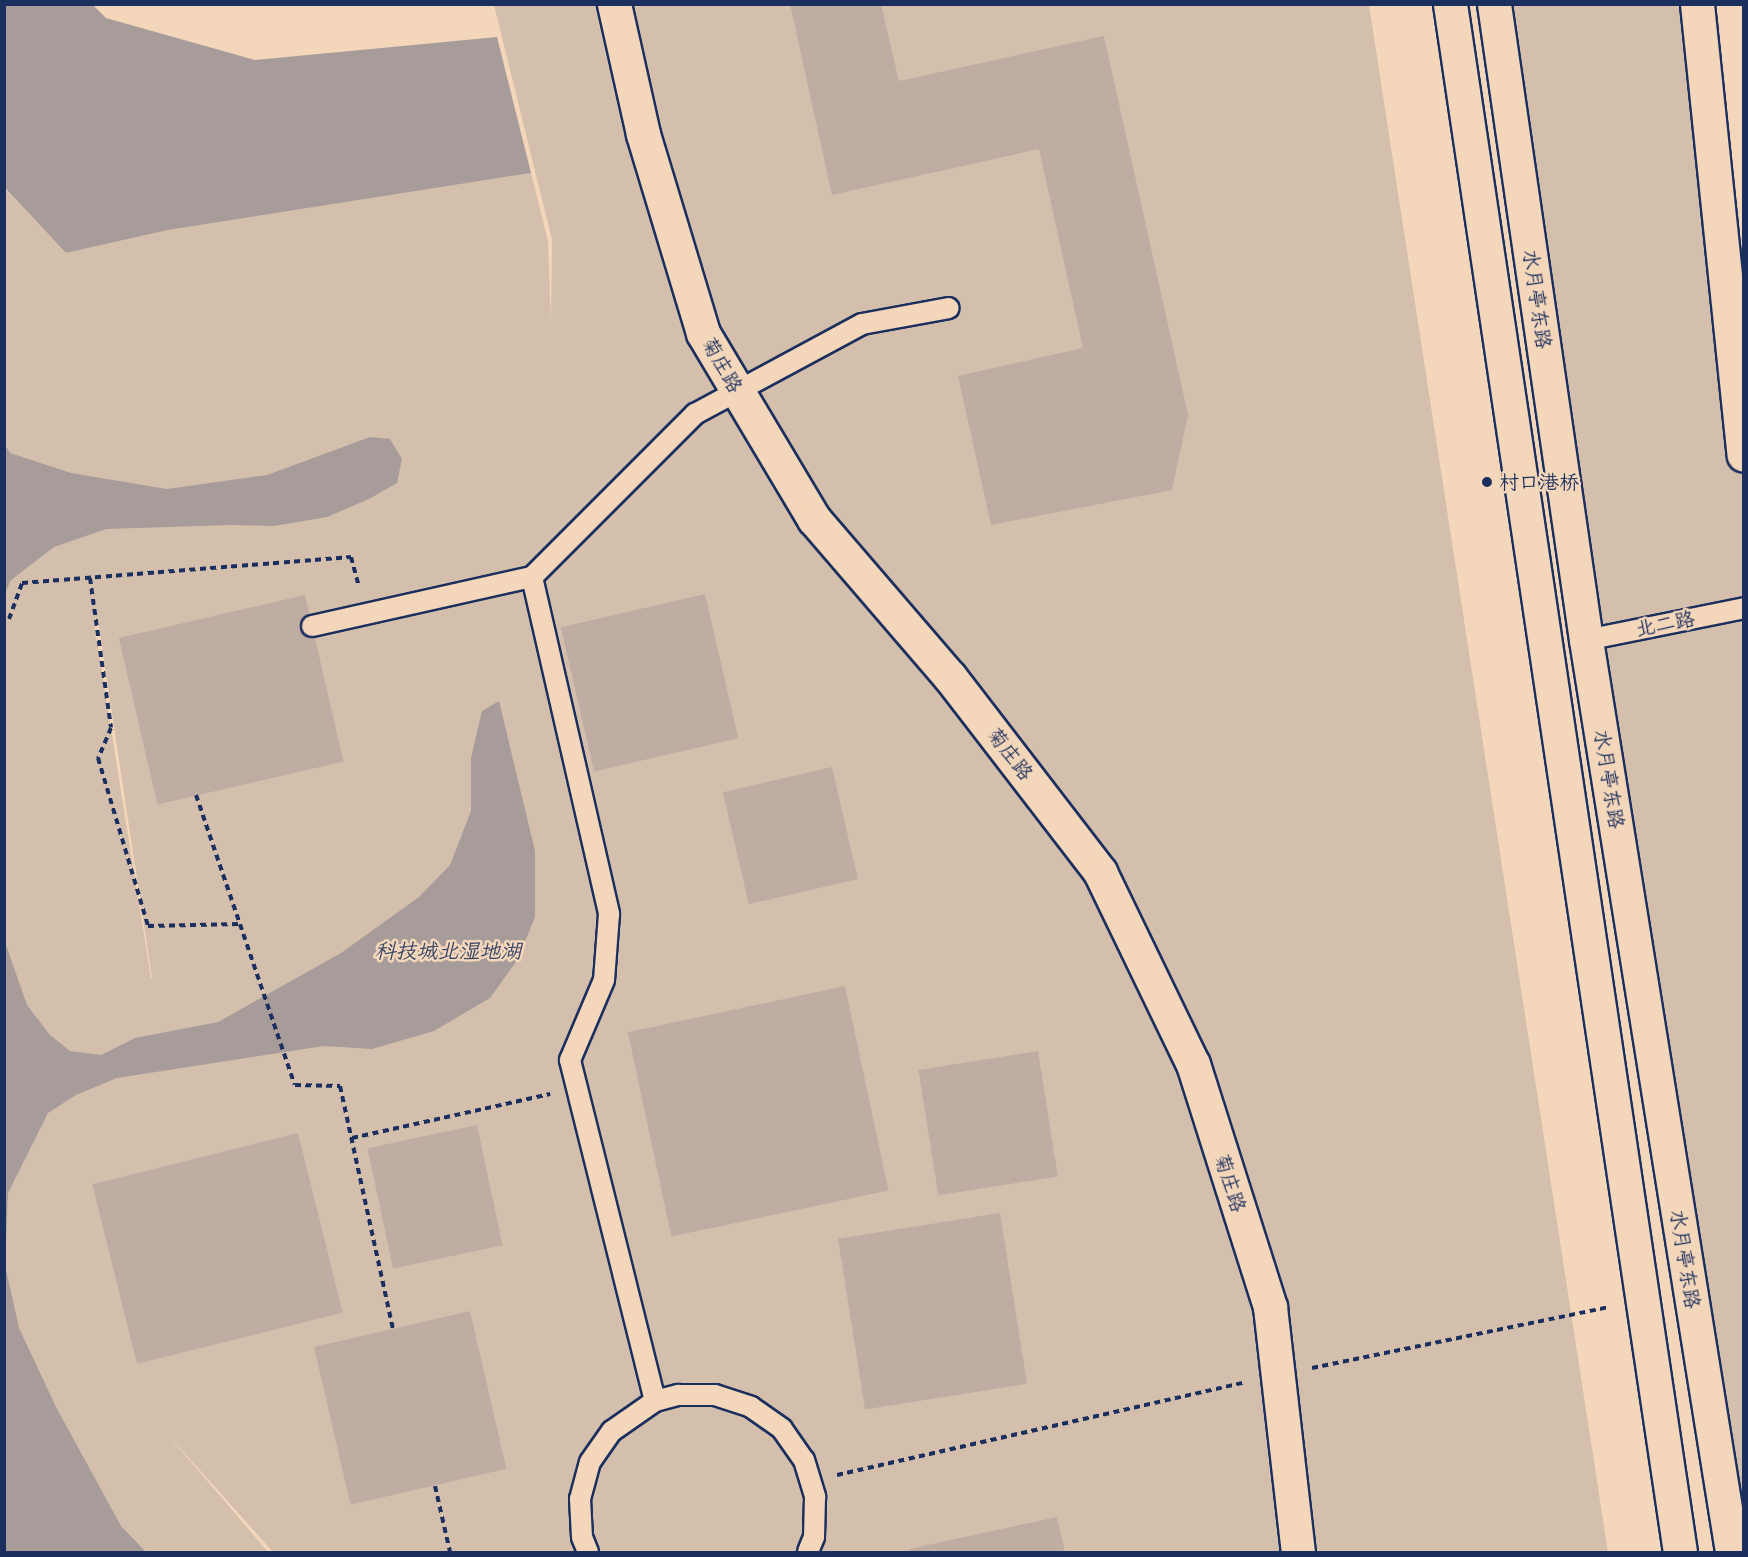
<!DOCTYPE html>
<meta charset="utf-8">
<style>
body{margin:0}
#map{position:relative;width:1748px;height:1557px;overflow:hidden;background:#f4d7ba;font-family:Sriracha,"LXGW WenKai TC",sans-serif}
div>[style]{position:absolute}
.green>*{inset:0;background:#d4bfad}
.water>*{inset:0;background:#a79c99}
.building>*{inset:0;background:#bfada4;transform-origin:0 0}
.path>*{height:4px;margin-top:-2px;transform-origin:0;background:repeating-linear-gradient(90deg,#1b2f5e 0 6px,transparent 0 10.5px)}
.roads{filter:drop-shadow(2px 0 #1b2f5e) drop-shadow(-2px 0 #1b2f5e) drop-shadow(0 2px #1b2f5e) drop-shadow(0 -2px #1b2f5e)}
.lane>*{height:20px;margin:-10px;padding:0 10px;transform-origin:10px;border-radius:10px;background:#f4d7ba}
.street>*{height:33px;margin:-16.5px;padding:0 16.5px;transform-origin:16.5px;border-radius:16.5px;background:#f4d7ba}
.secondary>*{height:33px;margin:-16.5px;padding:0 16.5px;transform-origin:16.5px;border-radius:16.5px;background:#f4d7ba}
.dots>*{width:16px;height:16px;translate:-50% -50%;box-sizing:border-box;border:3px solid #f4d7ba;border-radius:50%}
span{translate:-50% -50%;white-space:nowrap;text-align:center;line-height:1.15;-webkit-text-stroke:5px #f4d7ba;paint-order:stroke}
.street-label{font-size:20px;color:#1b2f5e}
.poi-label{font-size:20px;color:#1b2f5e}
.left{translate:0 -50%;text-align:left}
.water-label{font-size:21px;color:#37456a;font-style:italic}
.frame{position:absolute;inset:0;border:6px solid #1b2f5e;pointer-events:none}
</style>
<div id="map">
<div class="green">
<i style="clip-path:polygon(evenodd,494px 5px,1369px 5px,1608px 1552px,273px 1552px,163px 1429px,268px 1552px,5px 1552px,4px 188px,66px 253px,168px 230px,531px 173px,548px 241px,551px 320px,552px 240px,494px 5px,98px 621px,152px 978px,151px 978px,94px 623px,98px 621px)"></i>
<i style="clip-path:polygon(1508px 5px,1697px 5px,1744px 455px,1743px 1552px,1727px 1552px)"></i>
</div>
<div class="water">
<i style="clip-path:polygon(5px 4px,93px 5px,106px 18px,255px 60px,497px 37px,531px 173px,168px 230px,66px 253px,5px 188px)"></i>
<i style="clip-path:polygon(370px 437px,390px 439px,402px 459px,397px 483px,369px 499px,327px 517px,274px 526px,229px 525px,106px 529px,54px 547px,11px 580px,5px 593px,5px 445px,10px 453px,71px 473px,167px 489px,267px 475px)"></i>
<i style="clip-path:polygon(499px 701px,535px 851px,535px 917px,518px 959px,490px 998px,434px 1031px,372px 1049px,324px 1046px,117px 1078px,76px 1095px,48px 1113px,8px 1193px,5px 1265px,19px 1328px,56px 1407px,121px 1526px,146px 1552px,5px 1552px,5px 942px,27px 1005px,50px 1035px,70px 1051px,101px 1055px,135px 1038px,218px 1022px,341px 953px,419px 897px,450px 865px,471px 811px,471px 758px,482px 711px)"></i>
</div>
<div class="building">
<i style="clip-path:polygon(790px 4px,881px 4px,899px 81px,1104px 36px,1188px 415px,1172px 490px,991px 525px,958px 376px,1083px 348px,1039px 149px,832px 195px)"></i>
<i style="left:705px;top:594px;width:148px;height:148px;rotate:77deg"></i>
<i style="left:305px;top:595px;width:171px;height:191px;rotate:77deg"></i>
<i style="left:832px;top:767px;width:115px;height:112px;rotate:77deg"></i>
<i style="left:845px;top:986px;width:209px;height:222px;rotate:78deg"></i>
<i style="left:1038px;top:1051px;width:127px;height:121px;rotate:81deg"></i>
<i style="left:477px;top:1125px;width:123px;height:112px;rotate:78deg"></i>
<i style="left:298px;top:1133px;width:185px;height:212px;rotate:76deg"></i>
<i style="left:1000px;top:1213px;width:173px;height:164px;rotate:81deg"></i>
<i style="left:470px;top:1311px;width:162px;height:160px;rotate:77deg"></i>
<i style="clip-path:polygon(1057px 1517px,1065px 1552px,910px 1552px,909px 1549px)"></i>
</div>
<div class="path">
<i style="left:90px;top:578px;width:151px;rotate:82deg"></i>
<i style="left:111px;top:728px;width:33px;rotate:113deg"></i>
<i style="left:98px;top:758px;width:175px;rotate:73.4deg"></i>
<i style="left:148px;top:926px;width:92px;rotate:-1.2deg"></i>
<i style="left:9px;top:619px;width:38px;rotate:-70deg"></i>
<i style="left:22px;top:583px;width:330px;rotate:-4.5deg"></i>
<i style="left:351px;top:557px;width:31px;rotate:75deg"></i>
<i style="left:196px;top:795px;width:306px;rotate:71.2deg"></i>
<i style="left:295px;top:1085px;width:45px;rotate:1.3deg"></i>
<i style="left:340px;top:1086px;width:249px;rotate:77.7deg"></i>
<i style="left:352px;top:1138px;width:203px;rotate:-12.5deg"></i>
<i style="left:1312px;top:1368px;width:304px;rotate:-11.6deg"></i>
<i style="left:837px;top:1475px;width:416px;rotate:-12.8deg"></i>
<i style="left:435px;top:1486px;width:68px;rotate:77.2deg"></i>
</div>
<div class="roads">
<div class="lane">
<i style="left:532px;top:577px;width:346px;rotate:77.1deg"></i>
<i style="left:609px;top:914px;width:66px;rotate:94.3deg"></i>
<i style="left:604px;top:980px;width:87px;rotate:113deg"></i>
<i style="left:570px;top:1060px;width:351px;rotate:76deg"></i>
<i style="left:312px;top:626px;width:225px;rotate:-12.6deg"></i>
<i style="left:532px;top:577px;width:231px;rotate:-45deg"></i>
<i style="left:695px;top:414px;width:190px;rotate:-28.3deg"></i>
<i style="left:862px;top:324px;width:88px;rotate:-10.4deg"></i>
<i style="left:1586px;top:640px;width:161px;rotate:-11.4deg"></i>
<i style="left:588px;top:1552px;width:16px;rotate:-112deg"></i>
<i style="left:582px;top:1537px;width:38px;rotate:-93deg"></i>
<i style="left:580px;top:1499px;width:38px;rotate:-75deg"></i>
<i style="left:590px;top:1462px;width:38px;rotate:-55deg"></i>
<i style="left:612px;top:1431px;width:52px;rotate:-34.9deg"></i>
<i style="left:655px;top:1401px;width:24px;rotate:-15deg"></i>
<i style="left:678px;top:1395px;width:37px"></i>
<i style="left:715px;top:1395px;width:38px;rotate:18deg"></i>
<i style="left:751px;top:1407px;width:38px;rotate:35deg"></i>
<i style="left:782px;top:1429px;width:38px;rotate:55deg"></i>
<i style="left:804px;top:1460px;width:39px;rotate:73deg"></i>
<i style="left:815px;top:1497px;width:40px;rotate:91.4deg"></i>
<i style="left:814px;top:1537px;width:16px;rotate:112deg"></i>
</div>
<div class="street">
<i style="left:614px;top:4px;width:133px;rotate:77.4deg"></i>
<i style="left:643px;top:134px;width:208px;rotate:73.2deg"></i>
<i style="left:703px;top:333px;width:217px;rotate:59.2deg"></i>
<i style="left:814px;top:519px;width:208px;rotate:49.3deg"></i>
<i style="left:950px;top:677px;width:246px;rotate:52.4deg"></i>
<i style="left:1100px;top:872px;width:213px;rotate:64.2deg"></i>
<i style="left:1193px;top:1064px;width:255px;rotate:72.4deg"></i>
<i style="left:1270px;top:1307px;width:247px;rotate:83.5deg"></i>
<i style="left:1697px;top:4px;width:453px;rotate:84.1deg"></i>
</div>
<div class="secondary">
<i style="left:1450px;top:4px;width:1565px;rotate:81.55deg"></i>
<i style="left:1494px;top:4px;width:643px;rotate:81.77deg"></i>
<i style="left:1586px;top:640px;width:924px;rotate:80.9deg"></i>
</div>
</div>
<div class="dots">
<i style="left:1487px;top:482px;background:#1b2f5e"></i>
</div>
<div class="street-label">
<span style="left:1537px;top:299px;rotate:82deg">水月亭东路</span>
<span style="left:722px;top:365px;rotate:60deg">菊庄路</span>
<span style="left:1665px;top:624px;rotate:-11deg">北二路</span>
<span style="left:1010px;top:754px;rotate:52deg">菊庄路</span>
<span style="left:1609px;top:779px;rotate:81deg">水月亭东路</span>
<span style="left:1230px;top:1183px;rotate:72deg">菊庄路</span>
<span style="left:1685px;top:1259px;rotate:81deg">水月亭东路</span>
</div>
<div class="poi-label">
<span class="left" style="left:1499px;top:482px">村口港桥</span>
</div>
<div class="water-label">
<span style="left:448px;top:951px">科技城北湿地湖</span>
</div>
<div class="frame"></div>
</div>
